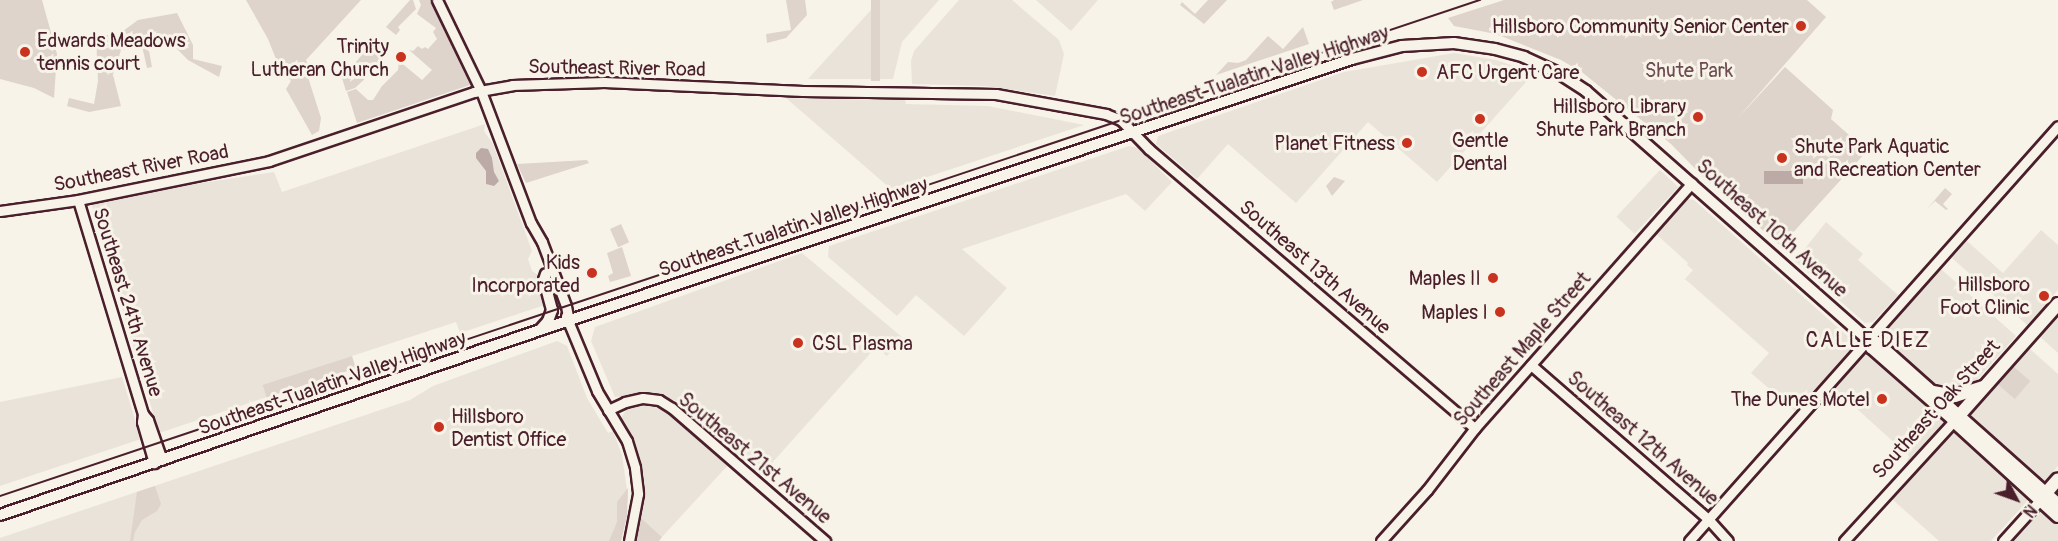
<!DOCTYPE html>
<style>
body{margin:0}
#map{position:relative;width:2058px;height:541px;overflow:hidden;background:#f7f3e8;font-family:Pangolin,sans-serif}
div>[style]{position:absolute}
.built>*{inset:0;background:#eae3da;transform-origin:0 0}
.green>*{inset:0;background:#ded4cc;transform-origin:0 0}
.water>*{inset:0;background:#bcaaa7;transform-origin:0 0}
.stream>*{height:1.5px;margin:-0.75px;padding:0 0.75px;transform-origin:0.75px;border-radius:0.75px;background:#bcaaa7}
.roads{filter:drop-shadow(2px 0 #4a1f2b) drop-shadow(-2px 0 #4a1f2b) drop-shadow(0 2px #4a1f2b) drop-shadow(0 -2px #4a1f2b)}
.secondary>*{height:9px;margin:-4.5px;padding:0 4.5px;transform-origin:4.5px;border-radius:4.5px;background:#f7f3e8}
.primary>*{height:10px;margin:-5px;padding:0 5px;transform-origin:5px;border-radius:5px;background:#f7f3e8}
.highway>*{height:12px;margin:-6px;padding:0 6px;transform-origin:6px;border-radius:6px;background:#f7f3e8}
.rail>*{height:1.5px;margin:-0.75px;padding:0 0.75px;transform-origin:0.75px;border-radius:0.75px;background:#4a1f2b}
.dots>*{width:16px;height:16px;translate:-50% -50%;box-sizing:border-box;border:3px solid #f7f3e8;border-radius:50%}
span{translate:-50% -50%;white-space:nowrap;text-align:center;line-height:1.15;-webkit-text-stroke:6px #f7f3e8;paint-order:stroke}
.poi-label{font-size:20px;color:#4a1f2b}
.right{translate:-100% -50%;text-align:right}
.left{translate:0 -50%;text-align:left}
.street-label{font-size:20px;color:#4a1f2b}
.park-label{font-size:20px;color:#6f4c53}
.neighbourhood-label{font-size:21px;color:#4a1f2b;letter-spacing:1.5px}
.north{position:absolute;left:1986px;top:469px;width:60px;height:60px;-webkit-text-stroke:4px #f7f3e8;paint-order:stroke;rotate:131deg;font-size:16px;font-weight:700;line-height:24px;text-align:center;color:#4a1f2b}
.north::after{content:'';display:block;margin:auto;width:21px;height:27px;background:#4a1f2b;clip-path:polygon(50% 0,100% 100%,50% 72%,0 100%)}
</style>
<div id="map">
<div class="built">
<i style="clip-path:polygon(880px 0,939px 0,902px 42px,893px 79px,808px 79px)"></i>
<i style="clip-path:polygon(959px 0,1012px 0,1059px 40px,1064px 54px,1055px 96px,985px 86px,912px 84px,911px 61px,914px 51px)"></i>
<i style="clip-path:polygon(1036px 0,1098px 0,1071px 31px)"></i>
<i style="clip-path:polygon(1454px 53px,1496px 60px,1534px 73px,1437px 182px,1368px 122px,1296px 203px,1228px 144px,1197px 179px,1156px 144px,1158px 136px,1344px 72px)"></i>
<i style="clip-path:polygon(786px 98px,905px 100px,906px 104px,988px 106px,1084px 125px,891px 189px)"></i>
<i style="clip-path:polygon(485px 124px,484px 131px,493px 144px,532px 251px,528px 259px,532px 271px,538px 275px,548px 304px,460px 333px,456px 322px,352px 356px,263px 386px,267px 397px,159px 433px,92px 206px,96px 203px,182px 186px,274px 172px,282px 192px)"></i>
<i style="clip-path:polygon(1129px 146px,1138px 148px,1172px 182px,1145px 211px,1126px 194px,962px 249px,1007px 288px,964px 336px,916px 295px,897px 316px,828px 257px,829px 246px)"></i>
<i style="left:1660px;top:170px;width:25px;height:64px;rotate:43deg"></i>
<i style="clip-path:polygon(1688px 199px,1694px 200px,2030px 498px,1991px 541px,1939px 541px,1893px 500px,1909px 456px,1824px 379px,1795px 411px,1751px 373px,1769px 353px,1685px 279px,1693px 270px,1687px 265px,1688px 263px,1656px 234px)"></i>
<i style="clip-path:polygon(1826px 222px,1863px 254px,1858px 260px,1898px 295px,1873px 322px,1865px 323px,1795px 261px)"></i>
<i style="clip-path:polygon(2041px 230px,2058px 245px,2058px 290px,2027px 325px,1952px 258px,1967px 241px,2003px 273px)"></i>
<i style="clip-path:polygon(802px 253px,903px 338px,887px 356px,876px 347px,761px 475px,677px 401px,651px 394px,615px 397px,591px 341px,595px 327px)"></i>
<i style="clip-path:polygon(1941px 269px,2016px 336px,1975px 382px,1960px 389px,1941px 388px,1931px 382px,1886px 342px,1884px 333px)"></i>
<i style="clip-path:polygon(2058px 315px,2058px 353px,2039px 336px)"></i>
<i style="clip-path:polygon(557px 341px,567px 346px,587px 398px,608px 433px,613px 431px,622px 455px,628px 497px,621px 541px,0 541px,0 538px,410px 400px,433px 386px)"></i>
<i style="clip-path:polygon(2029px 348px,2058px 374px,2058px 466px,2044px 482px,1971px 418px,1971px 413px,1997px 384px,2014px 399px,2030px 381px,2013px 366px)"></i>
<i style="clip-path:polygon(122px 377px,141px 439px,0 486px,0 402px)"></i>
<i style="clip-path:polygon(649px 405px,670px 412px,729px 464px,662px 537px,640px 517px,641px 493px,627px 433px,620px 419px,627px 409px)"></i>
<i style="clip-path:polygon(2042px 510px,2058px 524px,2058px 541px,2014px 541px)"></i>
</div>
<div class="green">
<i style="clip-path:polygon(0 0,42px 0,57px 54px,54px 98px,34px 88px,0 79px)"></i>
<i style="clip-path:polygon(246px 0,361px 0,306px 60px,308px 64px,306px 71px,321px 118px,319px 131px,312px 135px,286px 89px,291px 81px,280px 69px,268px 39px)"></i>
<i style="clip-path:polygon(410px 0,413px 0,416px 9px,398px 27px,400px 30px,396px 35px,386px 27px)"></i>
<i style="clip-path:polygon(419px 0,430px 0,470px 85px,357px 123px,347px 92px,356px 89px,368px 100px,373px 100px,382px 86px,398px 70px,399px 61px,422px 80px,432px 70px,409px 50px,413px 51px,418px 46px,422px 49px,425px 47px,428px 49px,437px 39px,433px 32px,436px 28px,417px 14px,421px 5px)"></i>
<i style="clip-path:polygon(786px 0,805px 0,807px 15px,786px 38px,767px 43px,766px 34px,791px 30px)"></i>
<i style="left:871px;top:0;width:9px;height:81px"></i>
<i style="clip-path:polygon(1208px 0,1227px 0,1204px 24px,1180px 5px,1182px 2px,1195px 14px)"></i>
<i style="clip-path:polygon(1334px 0,1363px 0,1334px 10px,1331px 2px)"></i>
<i style="clip-path:polygon(1504px 0,1807px 0,1826px 17px,1737px 119px,1785px 67px,1833px 110px,1831px 119px,1867px 151px,1788px 238px,1787px 245px,1781px 246px,1709px 183px,1671px 144px,1583px 73px,1561px 60px,1496px 34px,1454px 26px,1448px 18px)"></i>
<i style="clip-path:polygon(177px 13px,193px 45px,193px 59px,222px 66px,219px 77px,188px 60px,169px 41px,148px 45px,152px 67px,147px 68px,142px 46px,121px 50px,113px 75px,121px 106px,89px 112px,67px 106px,69px 98px,94px 104px,98px 81px,96px 36px,119px 34px,138px 20px)"></i>
<i style="clip-path:polygon(1303px 27px,1309px 44px,1216px 75px,1228px 62px,1238px 63px,1246px 60px,1268px 36px,1283px 49px)"></i>
<i style="clip-path:polygon(374px 41px,383px 49px,379px 54px,382px 57px,369px 75px,355px 88px,346px 91px,342px 78px)"></i>
<i style="clip-path:polygon(587px 160px,589px 163px,526px 183px,517px 164px)"></i>
<i style="clip-path:polygon(1334px 177px,1345px 181px,1332px 196px,1326px 186px)"></i>
<i style="clip-path:polygon(1945px 188px,1952px 194px,1943px 204px,1948px 209px,1946px 210px,1935px 201px,1927px 209px)"></i>
<i style="left:621px;top:224px;width:20px;height:12px;rotate:66deg"></i>
<i style="clip-path:polygon(622px 247px,631px 276px,610px 282px,608px 276px,613px 273px,607px 253px)"></i>
<i style="left:352px;top:356px;width:13px;height:94px;rotate:72deg"></i>
<i style="left:2013px;top:366px;width:23px;height:24px;rotate:41deg"></i>
<i style="clip-path:polygon(155px 486px,161px 504px,157px 511px,142px 520px,135px 532px,133px 541px,130px 541px,137px 492px)"></i>
<i style="clip-path:polygon(628px 488px,627px 516px,621px 541px,609px 541px,617px 522px,617px 502px)"></i>
<i style="clip-path:polygon(640px 517px,662px 537px,659px 541px,636px 541px)"></i>
</div>
<div class="water">
<i style="clip-path:polygon(481px 148px,488px 149px,492px 158px,494px 172px,499px 181px,494px 186px,486px 184px,486px 171px,476px 158px,476px 153px)"></i>
<i style="left:1803px;top:171px;width:13px;height:39px;rotate:90deg"></i>
</div>
<div class="stream">
<i style="left:1358px;top:312px;width:14px;rotate:36deg"></i>
<i style="left:1369px;top:320px;width:13px;rotate:-138deg"></i>
</div>
<div class="roads">
<div class="secondary">
<i style="left:437px;top:0;width:101px;rotate:64.2deg"></i>
<i style="left:481px;top:91px;width:141px;rotate:69.3deg"></i>
<i style="left:531px;top:223px;width:22px;rotate:60deg"></i>
<i style="left:542px;top:242px;width:68px;rotate:69.4deg"></i>
<i style="left:566px;top:306px;width:15px;rotate:79deg"></i>
<i style="left:78px;top:200px;width:224px;rotate:73.1deg"></i>
<i style="left:143px;top:414px;width:8px;rotate:97deg"></i>
<i style="left:142px;top:422px;width:43px;rotate:73.7deg"></i>
<i style="left:0;top:211px;width:79px;rotate:-8deg"></i>
<i style="left:78px;top:200px;width:195px;rotate:-11.5deg"></i>
<i style="left:269px;top:161px;width:216px;rotate:-18.6deg"></i>
<i style="left:474px;top:92px;width:39px;rotate:-10deg"></i>
<i style="left:512px;top:85px;width:92px;rotate:-1.9deg"></i>
<i style="left:604px;top:82px;width:199px;rotate:2.6deg"></i>
<i style="left:803px;top:91px;width:193px;rotate:0.9deg"></i>
<i style="left:996px;top:94px;width:112px;rotate:10.3deg"></i>
<i style="left:1106px;top:114px;width:16px;rotate:22deg"></i>
<i style="left:1121px;top:120px;width:40px;rotate:46deg"></i>
<i style="left:1149px;top:149px;width:429px;rotate:40.6deg"></i>
<i style="left:566px;top:316px;width:81px;rotate:67.5deg"></i>
<i style="left:597px;top:391px;width:58px;rotate:59deg"></i>
<i style="left:627px;top:441px;width:28px;rotate:73deg"></i>
<i style="left:635px;top:468px;width:26px;rotate:83deg"></i>
<i style="left:638px;top:494px;width:48px;rotate:100.8deg"></i>
<i style="left:1531px;top:365px;width:236px;rotate:41deg"></i>
<i style="left:1709px;top:520px;width:28px;rotate:48deg"></i>
<i style="left:608px;top:410px;width:19px;rotate:-25deg"></i>
<i style="left:625px;top:402px;width:18px;rotate:-13deg"></i>
<i style="left:643px;top:398px;width:16px;rotate:7deg"></i>
<i style="left:659px;top:400px;width:15px;rotate:32deg"></i>
<i style="left:672px;top:408px;width:203px;rotate:41deg"></i>
<i style="left:143px;top:414px;width:8px;rotate:50deg"></i>
<i style="left:148px;top:420px;width:42px;rotate:70.7deg"></i>
<i style="left:1381px;top:541px;width:69px;rotate:-48deg"></i>
<i style="left:1427px;top:490px;width:78px;rotate:-52.3deg"></i>
<i style="left:1475px;top:428px;width:327px;rotate:-48.5deg"></i>
<i style="left:1689px;top:541px;width:555px;rotate:-48.36deg"></i>
<i style="left:1844px;top:541px;width:163px;rotate:-47.5deg"></i>
<i style="left:2003px;top:541px;width:55px;rotate:-47.9deg"></i>
</div>
<div class="primary">
<i style="left:540px;top:330px;width:12px;rotate:-48deg"></i>
<i style="left:548px;top:321px;width:12px;rotate:-70deg"></i>
<i style="left:552px;top:310px;width:31px;rotate:-105deg"></i>
<i style="left:544px;top:280px;width:6px;rotate:-72deg"></i>
<i style="left:1868px;top:340px;width:9px;rotate:69deg"></i>
<i style="left:1871px;top:348px;width:111px;rotate:41.3deg"></i>
<i style="left:0;top:515px;width:571px;rotate:-18.91deg"></i>
<i style="left:540px;top:330px;width:856px;rotate:-18.46deg"></i>
<i style="left:1352px;top:59px;width:52px;rotate:-14.6deg"></i>
<i style="left:1402px;top:46px;width:52px;rotate:-3.3deg"></i>
<i style="left:1454px;top:43px;width:41px;rotate:8.3deg"></i>
<i style="left:1495px;top:49px;width:30px;rotate:15deg"></i>
<i style="left:1524px;top:57px;width:40px;rotate:25deg"></i>
<i style="left:1560px;top:74px;width:31px;rotate:33deg"></i>
<i style="left:1586px;top:91px;width:376px;rotate:41.4deg"></i>
<i style="left:1868px;top:340px;width:9px;rotate:13deg"></i>
<i style="left:1877px;top:342px;width:242px;rotate:41.7deg"></i>
</div>
<div class="highway">
<i style="left:2058px;top:304px;width:157px;rotate:131.6deg"></i>
<i style="left:1954px;top:421px;width:141px;rotate:42.4deg"></i>
<i style="left:1933px;top:392px;width:22px;rotate:10deg"></i>
<i style="left:1955px;top:396px;width:28px;rotate:-18deg"></i>
<i style="left:2046px;top:493px;width:18px;rotate:-49deg"></i>
</div>
</div>
<div class="rail">
<i style="left:0;top:496px;width:1561px;rotate:-18.53deg"></i>
</div>
<div class="dots">
<i style="left:1801px;top:26px;background:#c8321e"></i>
<i style="left:25px;top:52px;background:#c8321e"></i>
<i style="left:401px;top:57px;background:#c8321e"></i>
<i style="left:1422px;top:72px;background:#c8321e"></i>
<i style="left:1698px;top:117px;background:#c8321e"></i>
<i style="left:1480px;top:119px;background:#c8321e"></i>
<i style="left:1407px;top:143px;background:#c8321e"></i>
<i style="left:1782px;top:158px;background:#c8321e"></i>
<i style="left:592px;top:273px;background:#c8321e"></i>
<i style="left:1493px;top:278px;background:#c8321e"></i>
<i style="left:2044px;top:296px;background:#c8321e"></i>
<i style="left:1500px;top:312px;background:#c8321e"></i>
<i style="left:798px;top:343px;background:#c8321e"></i>
<i style="left:1882px;top:399px;background:#c8321e"></i>
<i style="left:439px;top:427px;background:#c8321e"></i>
</div>
<div class="poi-label">
<span class="right" style="left:1789px;top:26px">Hillsboro Community Senior Center</span>
<span class="left" style="left:37px;top:52px">Edwards Meadows<br>tennis court</span>
<span class="right" style="left:389px;top:58px">Trinity<br>Lutheran Church</span>
<span class="left" style="left:1436px;top:72px">AFC Urgent Care</span>
<span class="right" style="left:1686px;top:118px">Hillsboro Library<br>Shute Park Branch</span>
<span style="left:1480px;top:152px">Gentle<br>Dental</span>
<span class="right" style="left:1395px;top:143px">Planet Fitness</span>
<span class="left" style="left:1794px;top:158px">Shute Park Aquatic<br>and Recreation Center</span>
<span class="right" style="left:580px;top:274px">Kids<br>Incorporated</span>
<span class="right" style="left:1481px;top:278px">Maples II</span>
<span class="right" style="left:2030px;top:296px">Hillsboro<br>Foot Clinic</span>
<span class="right" style="left:1488px;top:312px">Maples I</span>
<span class="left" style="left:812px;top:343px">CSL Plasma</span>
<span class="right" style="left:1870px;top:399px">The Dunes Motel</span>
<span class="left" style="left:451px;top:428px">Hillsboro<br>Dentist Office</span>
</div>
<div class="street-label">
<span style="left:617px;top:68px;rotate:1deg">Southeast River Road</span>
<span style="left:1254px;top:75px;rotate:-18deg">Southeast Tualatin Valley Highway</span>
<span style="left:141px;top:168px;rotate:-11deg">Southeast River Road</span>
<span style="left:793px;top:227px;rotate:-18deg">Southeast Tualatin Valley Highway</span>
<span style="left:1772px;top:228px;rotate:42deg">Southeast 10th Avenue</span>
<span style="left:1315px;top:267px;rotate:41deg">Southeast 13th Avenue</span>
<span style="left:128px;top:302px;rotate:73deg">Southeast 24th Avenue</span>
<span style="left:1522px;top:349px;rotate:-49deg">Southeast Maple Street</span>
<span style="left:332px;top:383px;rotate:-19deg">Southeast Tualatin Valley Highway</span>
<span style="left:1936px;top:409px;rotate:-48deg">Southeast Oak Street</span>
<span style="left:1643px;top:438px;rotate:41deg">Southeast 12th Avenue</span>
<span style="left:755px;top:458px;rotate:40deg">Southeast 21st Avenue</span>
</div>
<div class="park-label">
<span style="left:1689px;top:70px">Shute Park</span>
</div>
<div class="neighbourhood-label">
<span style="left:1868px;top:341px">CALLE DIEZ</span>
</div>
<div class="north">N</div>
</div>
